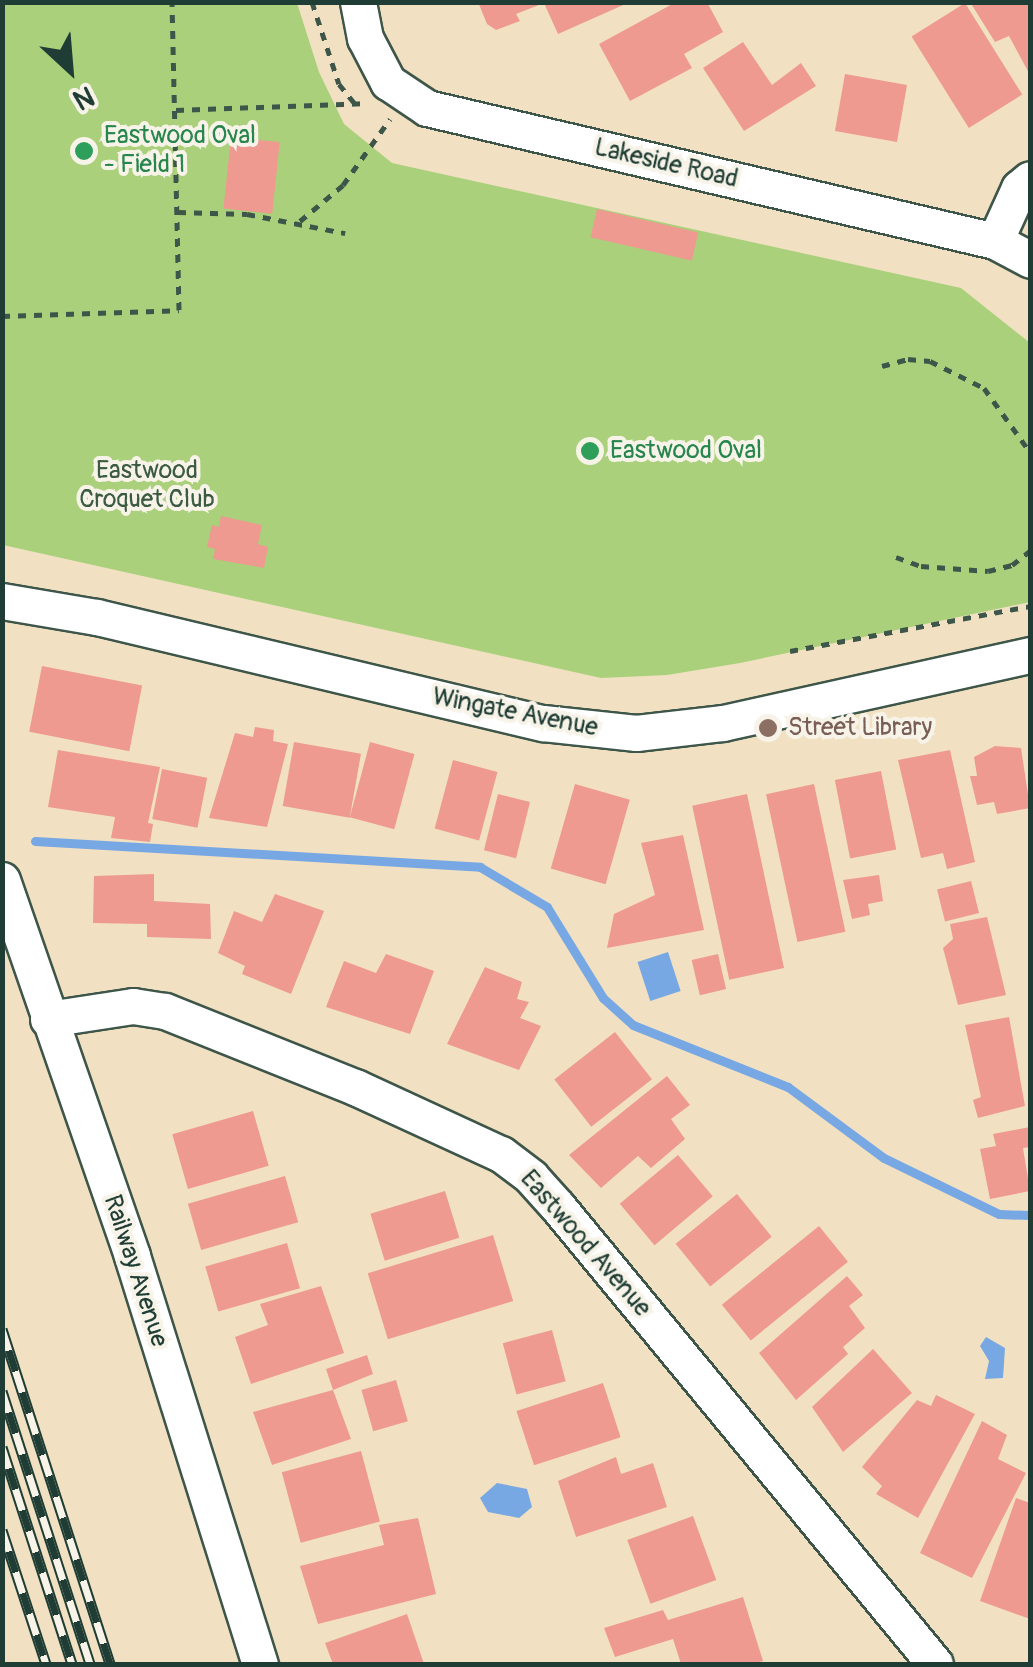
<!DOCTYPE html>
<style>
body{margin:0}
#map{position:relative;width:1033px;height:1667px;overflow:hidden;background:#f1e1c2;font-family:Pangolin,sans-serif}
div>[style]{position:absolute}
.green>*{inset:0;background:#aad07b}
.water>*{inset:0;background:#78a8e3;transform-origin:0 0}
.stream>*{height:9px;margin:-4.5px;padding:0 4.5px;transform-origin:4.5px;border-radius:4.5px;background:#78a8e3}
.building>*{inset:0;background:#ee9a91;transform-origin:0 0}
.path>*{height:5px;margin-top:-2.5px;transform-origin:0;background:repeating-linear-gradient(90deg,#3e5649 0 8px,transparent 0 16px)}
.roads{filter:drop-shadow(2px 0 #3e5649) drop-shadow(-2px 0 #3e5649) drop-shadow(0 2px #3e5649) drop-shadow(0 -2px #3e5649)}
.minor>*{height:35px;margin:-17.5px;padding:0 17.5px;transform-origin:17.5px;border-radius:17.5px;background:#fff}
.rail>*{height:11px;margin-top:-5.5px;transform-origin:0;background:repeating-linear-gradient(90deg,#f7f3e8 0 22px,#1f3d34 0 44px);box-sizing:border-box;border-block:2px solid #1f3d34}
.dots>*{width:28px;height:28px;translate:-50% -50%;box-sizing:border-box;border:5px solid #f7f3e8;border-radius:50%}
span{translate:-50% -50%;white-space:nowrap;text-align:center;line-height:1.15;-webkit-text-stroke:8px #f7f3e8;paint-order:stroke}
.leisure-label{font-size:25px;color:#27864d}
.left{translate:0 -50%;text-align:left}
.street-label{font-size:25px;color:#1f3d34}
.park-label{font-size:25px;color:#3b5a42}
.education-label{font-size:25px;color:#785e54}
.frame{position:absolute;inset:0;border:5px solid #1f3d34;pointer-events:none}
.north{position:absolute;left:20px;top:20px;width:100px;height:100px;-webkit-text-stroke:8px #f7f3e8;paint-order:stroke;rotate:154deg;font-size:28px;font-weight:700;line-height:40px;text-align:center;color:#1f3d34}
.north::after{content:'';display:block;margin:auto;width:35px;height:45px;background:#1f3d34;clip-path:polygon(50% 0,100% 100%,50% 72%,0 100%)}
</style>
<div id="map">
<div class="green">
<i style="clip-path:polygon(2px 3px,297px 3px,319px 72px,344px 124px,392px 163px,961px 288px,1030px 343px,1030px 602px,740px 663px,667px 675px,601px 678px,3px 545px)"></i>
</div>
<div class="water">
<i style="left:668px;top:952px;width:41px;height:32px;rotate:72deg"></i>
<i style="clip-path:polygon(986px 1337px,1005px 1348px,1003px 1378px,985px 1379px,989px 1361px,980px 1346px)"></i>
<i style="clip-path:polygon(497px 1483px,527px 1489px,532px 1507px,519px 1518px,488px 1512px,480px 1498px)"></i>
</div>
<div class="stream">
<i style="left:35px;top:841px;width:446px;rotate:3.3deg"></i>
<i style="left:480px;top:867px;width:78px;rotate:30.8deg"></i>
<i style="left:547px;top:907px;width:107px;rotate:58.4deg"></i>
<i style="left:603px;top:998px;width:40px;rotate:42deg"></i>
<i style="left:633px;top:1025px;width:167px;rotate:21.8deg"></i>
<i style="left:788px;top:1087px;width:119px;rotate:36.5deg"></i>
<i style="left:884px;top:1158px;width:128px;rotate:26deg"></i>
<i style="left:999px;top:1214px;width:31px;rotate:2deg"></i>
</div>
<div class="building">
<i style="clip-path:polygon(478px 2px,630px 2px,558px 34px,544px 3px,516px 14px,520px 21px,496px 30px,487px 24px)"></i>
<i style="clip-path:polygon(676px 2px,707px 2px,723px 32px,684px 54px,692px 68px,630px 101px,599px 44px)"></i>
<i style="clip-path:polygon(970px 2px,1030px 2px,1030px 75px,1009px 36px,995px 42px)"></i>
<i style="left:965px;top:3px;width:108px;height:63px;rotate:58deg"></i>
<i style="clip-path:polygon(743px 42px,772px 85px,801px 63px,816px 86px,744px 131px,703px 68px)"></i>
<i style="left:845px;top:74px;width:63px;height:58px;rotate:10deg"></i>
<i style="left:231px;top:137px;width:49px;height:72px;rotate:6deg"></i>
<i style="left:597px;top:209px;width:104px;height:29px;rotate:13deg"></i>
<i style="clip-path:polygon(221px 516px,262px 525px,258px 544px,268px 547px,264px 568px,213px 559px,215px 549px,207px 547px,212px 525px,219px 527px)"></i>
<i style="left:42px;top:666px;width:102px;height:67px;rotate:11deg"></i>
<i style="clip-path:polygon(255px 727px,274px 730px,273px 741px,288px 744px,267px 827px,209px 818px,235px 733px,253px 737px)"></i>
<i style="left:294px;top:742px;width:68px;height:65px;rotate:10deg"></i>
<i style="left:370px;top:742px;width:46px;height:78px;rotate:15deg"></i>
<i style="clip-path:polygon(995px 746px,1021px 748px,1030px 808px,997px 814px,994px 802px,977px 805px,970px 776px,977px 776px,974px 757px)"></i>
<i style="clip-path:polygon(58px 750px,160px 767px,148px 823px,153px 824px,150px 842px,111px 838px,115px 817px,48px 807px)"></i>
<i style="clip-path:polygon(950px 750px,975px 862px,947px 869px,943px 853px,921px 858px,898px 760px)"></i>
<i style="left:453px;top:760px;width:46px;height:71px;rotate:15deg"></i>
<i style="left:162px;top:769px;width:46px;height:51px;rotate:11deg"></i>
<i style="left:881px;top:771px;width:80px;height:47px;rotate:79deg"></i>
<i style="left:575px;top:784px;width:57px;height:88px;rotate:16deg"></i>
<i style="left:814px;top:784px;width:151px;height:49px;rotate:78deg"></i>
<i style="left:498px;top:794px;width:33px;height:58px;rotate:14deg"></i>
<i style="left:747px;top:794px;width:178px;height:56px;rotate:78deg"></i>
<i style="clip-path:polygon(683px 835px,704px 930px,607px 948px,614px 914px,655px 895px,641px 843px)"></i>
<i style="clip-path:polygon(154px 874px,154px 901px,210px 904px,211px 939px,147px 937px,147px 924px,93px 923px,94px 876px)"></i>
<i style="clip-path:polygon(879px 875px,883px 901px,868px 904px,870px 915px,852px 919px,843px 880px)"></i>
<i style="left:971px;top:881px;width:33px;height:35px;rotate:76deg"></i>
<i style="clip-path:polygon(275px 894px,324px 911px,291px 994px,242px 974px,245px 966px,218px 953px,234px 911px,262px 922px)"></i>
<i style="clip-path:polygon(987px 917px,1006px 995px,958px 1005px,943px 948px,953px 939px,950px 924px)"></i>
<i style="clip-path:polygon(386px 954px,434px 971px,410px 1034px,326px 1007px,344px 961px,376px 973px)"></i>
<i style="left:718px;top:954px;width:36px;height:27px;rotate:77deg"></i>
<i style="clip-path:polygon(485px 967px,522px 982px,517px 999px,529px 1002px,520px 1018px,541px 1026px,519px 1070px,447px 1044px)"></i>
<i style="clip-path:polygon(1009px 1017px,1025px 1106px,978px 1118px,973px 1100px,981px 1097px,965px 1025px)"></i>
<i style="left:615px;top:1032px;width:60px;height:77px;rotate:52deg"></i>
<i style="clip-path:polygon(667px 1076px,690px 1105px,671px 1119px,685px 1139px,651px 1168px,638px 1156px,601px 1188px,569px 1155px)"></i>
<i style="left:253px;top:1111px;width:57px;height:84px;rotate:74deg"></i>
<i style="clip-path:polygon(1030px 1127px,1030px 1147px,1023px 1148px,1030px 1191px,990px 1199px,980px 1149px,996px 1146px,993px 1134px)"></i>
<i style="left:678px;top:1155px;width:54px;height:76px;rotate:50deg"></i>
<i style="left:285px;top:1176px;width:48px;height:101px;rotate:74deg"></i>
<i style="left:445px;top:1191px;width:49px;height:78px;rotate:73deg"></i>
<i style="left:737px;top:1194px;width:55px;height:79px;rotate:51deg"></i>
<i style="left:819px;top:1226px;width:46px;height:125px;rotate:51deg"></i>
<i style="left:493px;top:1235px;width:69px;height:131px;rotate:73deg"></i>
<i style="left:287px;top:1243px;width:47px;height:85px;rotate:74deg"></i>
<i style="clip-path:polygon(847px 1276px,863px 1295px,849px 1306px,865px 1328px,843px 1347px,848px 1354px,796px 1400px,759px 1353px)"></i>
<i style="clip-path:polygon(321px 1286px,344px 1353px,251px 1384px,235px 1337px,268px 1325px,260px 1304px)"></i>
<i style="left:552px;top:1330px;width:53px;height:51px;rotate:75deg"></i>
<i style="clip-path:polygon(873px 1349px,912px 1393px,843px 1452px,812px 1407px)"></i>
<i style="clip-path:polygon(367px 1355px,373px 1374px,333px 1390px,351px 1439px,272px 1465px,253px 1412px,333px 1390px,326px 1369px)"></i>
<i style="left:396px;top:1380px;width:43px;height:36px;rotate:74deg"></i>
<i style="left:603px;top:1383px;width:57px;height:91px;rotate:72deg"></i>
<i style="clip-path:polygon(936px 1395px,975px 1414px,918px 1518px,876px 1494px,882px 1486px,862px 1467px,917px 1400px,931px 1406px)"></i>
<i style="clip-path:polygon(982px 1421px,1007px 1435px,998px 1459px,1026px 1473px,972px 1578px,920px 1553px)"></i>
<i style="left:361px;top:1451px;width:73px;height:82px;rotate:75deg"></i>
<i style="clip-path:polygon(616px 1457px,621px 1474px,653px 1463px,667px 1507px,576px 1537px,558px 1481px)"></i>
<i style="clip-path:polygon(1016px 1498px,1030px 1503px,1030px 1619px,980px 1601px)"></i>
<i style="left:693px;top:1516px;width:68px;height:70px;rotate:70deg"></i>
<i style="clip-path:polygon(418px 1518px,436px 1594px,318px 1624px,300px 1566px,384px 1545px,379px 1525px)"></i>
<i style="clip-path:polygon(743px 1597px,763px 1661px,752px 1664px,681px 1664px,673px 1639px,615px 1657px,604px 1628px,663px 1610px,668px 1620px)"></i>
<i style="clip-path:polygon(407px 1614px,424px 1664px,333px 1664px,325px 1643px)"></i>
</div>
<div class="path">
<i style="left:312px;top:2px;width:86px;rotate:71.8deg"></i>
<i style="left:339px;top:84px;width:26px;rotate:51deg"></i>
<i style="left:176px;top:110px;width:187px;rotate:-2.1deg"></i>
<i style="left:178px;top:212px;width:69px;rotate:1.7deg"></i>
<i style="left:247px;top:214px;width:100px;rotate:11deg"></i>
<i style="left:300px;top:221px;width:56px;rotate:-39.9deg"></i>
<i style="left:343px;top:185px;width:81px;rotate:-54.5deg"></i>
<i style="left:2px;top:316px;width:177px;rotate:-1.9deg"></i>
<i style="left:179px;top:310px;width:308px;rotate:-91.3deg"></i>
<i style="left:882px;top:366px;width:27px;rotate:-15deg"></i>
<i style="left:908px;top:359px;width:22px;rotate:5deg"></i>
<i style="left:930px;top:361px;width:60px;rotate:26.6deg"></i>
<i style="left:984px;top:388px;width:79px;rotate:54.3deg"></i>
<i style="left:896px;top:557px;width:27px;rotate:20deg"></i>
<i style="left:921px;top:566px;width:67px;rotate:4.3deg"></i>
<i style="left:988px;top:571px;width:25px;rotate:-14deg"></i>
<i style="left:1012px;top:565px;width:23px;rotate:-38deg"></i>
<i style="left:790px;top:651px;width:244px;rotate:-10.6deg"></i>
</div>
<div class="roads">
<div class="minor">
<i style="left:358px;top:2px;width:37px;rotate:79deg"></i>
<i style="left:365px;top:38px;width:50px;rotate:62.4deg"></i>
<i style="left:388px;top:82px;width:47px;rotate:33.7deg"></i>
<i style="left:427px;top:108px;width:583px;rotate:13.18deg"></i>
<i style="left:995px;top:241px;width:40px;rotate:28deg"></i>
<i style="left:995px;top:241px;width:58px;rotate:-65.6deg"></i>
<i style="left:1019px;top:188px;width:14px;rotate:-39deg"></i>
<i style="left:2px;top:601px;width:96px;rotate:9.6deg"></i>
<i style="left:97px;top:617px;width:458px;rotate:13.4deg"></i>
<i style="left:543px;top:723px;width:94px;rotate:6.1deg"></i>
<i style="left:636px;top:733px;width:88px;rotate:-6.6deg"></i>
<i style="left:723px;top:723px;width:314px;rotate:-12.5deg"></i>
<i style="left:2px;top:880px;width:398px;rotate:70.9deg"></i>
<i style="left:132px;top:1256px;width:428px;rotate:72.6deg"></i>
<i style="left:48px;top:1019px;width:86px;rotate:-8.7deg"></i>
<i style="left:133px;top:1006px;width:32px;rotate:9deg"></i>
<i style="left:165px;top:1011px;width:205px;rotate:21.8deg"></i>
<i style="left:355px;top:1087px;width:161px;rotate:24.7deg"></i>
<i style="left:501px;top:1154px;width:38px;rotate:37deg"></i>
<i style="left:531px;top:1177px;width:40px;rotate:48deg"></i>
<i style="left:558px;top:1207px;width:592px;rotate:50.48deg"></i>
</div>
</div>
<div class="rail">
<i style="left:2px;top:1329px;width:352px;rotate:72.1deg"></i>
<i style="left:2px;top:1391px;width:287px;rotate:72.1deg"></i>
<i style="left:2px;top:1447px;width:228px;rotate:72.1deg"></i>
<i style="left:2px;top:1530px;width:141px;rotate:71.8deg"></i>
</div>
<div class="dots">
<i style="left:84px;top:151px;background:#2e9e5b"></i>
<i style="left:590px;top:451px;background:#2e9e5b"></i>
<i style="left:768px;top:728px;background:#8d6e63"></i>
</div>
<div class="leisure-label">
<span class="left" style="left:104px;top:151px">Eastwood Oval<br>- Field 1</span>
<span class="left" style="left:610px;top:451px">Eastwood Oval</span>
</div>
<div class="street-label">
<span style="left:666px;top:164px;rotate:13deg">Lakeside Road</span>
<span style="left:515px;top:713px;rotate:11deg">Wingate Avenue</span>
<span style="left:585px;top:1244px;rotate:49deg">Eastwood Avenue</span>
<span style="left:135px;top:1271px;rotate:72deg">Railway Avenue</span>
</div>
<div class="park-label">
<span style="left:147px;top:486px">Eastwood<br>Croquet Club</span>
</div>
<div class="education-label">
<span class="left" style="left:788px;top:728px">Street Library</span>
</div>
<div class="frame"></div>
<div class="north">N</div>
</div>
